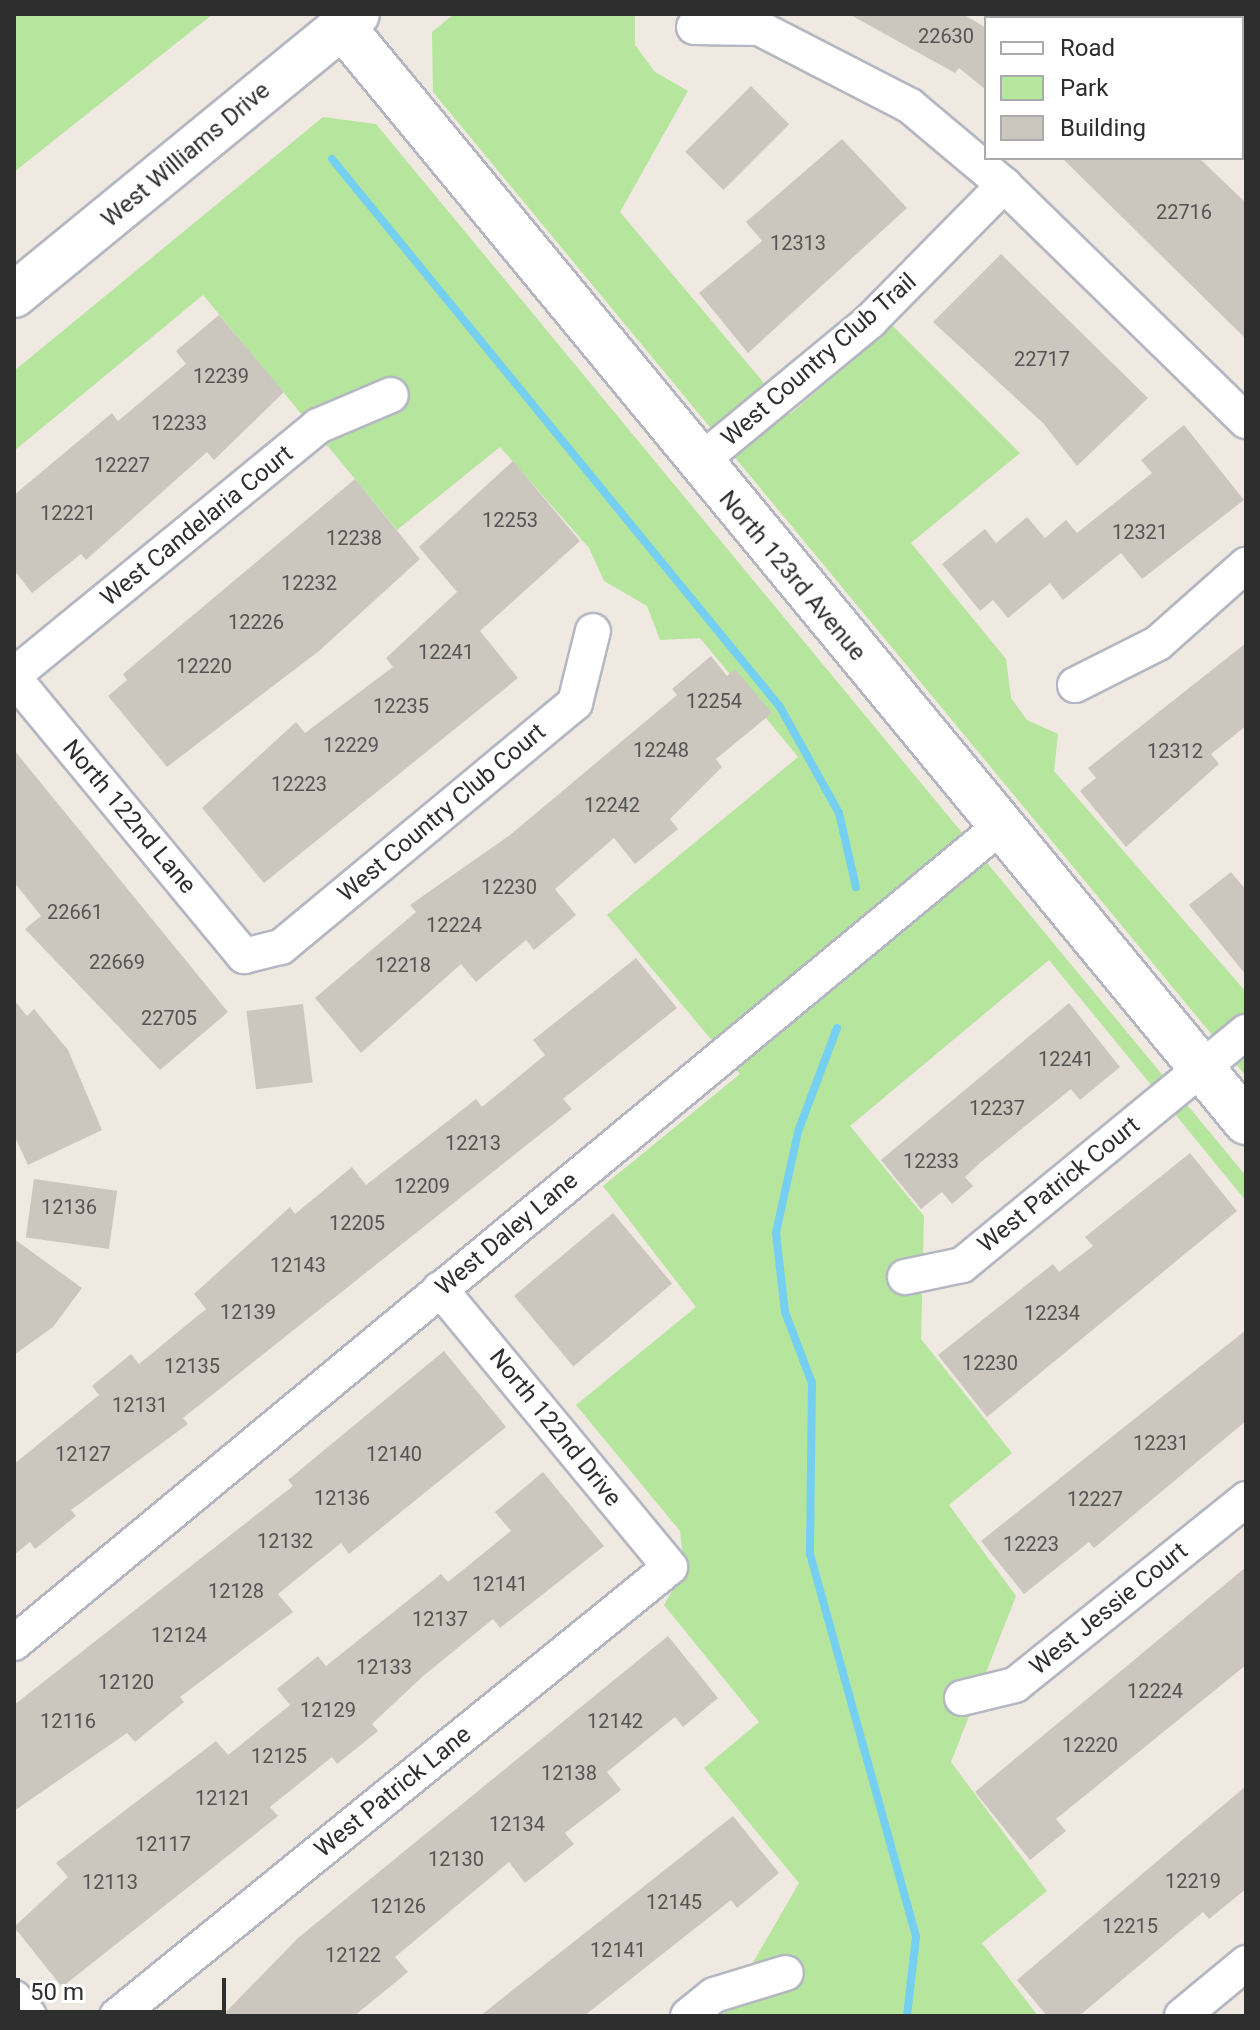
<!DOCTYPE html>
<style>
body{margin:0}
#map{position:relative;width:1260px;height:2030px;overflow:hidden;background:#efe9e1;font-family:Roboto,sans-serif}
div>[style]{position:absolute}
.green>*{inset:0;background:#b6e59e}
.stream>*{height:8px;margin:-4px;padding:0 4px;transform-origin:4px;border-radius:4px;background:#75cff0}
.building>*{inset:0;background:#cbc7bf;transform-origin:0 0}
.roads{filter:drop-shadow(2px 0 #b4b7c1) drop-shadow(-2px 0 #b4b7c1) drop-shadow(0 2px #b4b7c1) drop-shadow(0 -2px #b4b7c1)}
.street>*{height:34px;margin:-17px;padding:0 17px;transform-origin:17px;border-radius:17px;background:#fff}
.secondary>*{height:44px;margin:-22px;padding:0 22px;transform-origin:22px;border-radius:22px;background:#fff}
span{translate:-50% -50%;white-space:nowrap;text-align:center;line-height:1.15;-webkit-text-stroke:6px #fff;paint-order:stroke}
.number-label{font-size:20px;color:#555452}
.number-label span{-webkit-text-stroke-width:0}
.street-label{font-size:24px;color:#2e2e2e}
.frame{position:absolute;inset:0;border:16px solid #2e2e2e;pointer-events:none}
.legend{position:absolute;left:984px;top:16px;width:260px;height:144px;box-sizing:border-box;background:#fff;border:2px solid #ababab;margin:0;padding:10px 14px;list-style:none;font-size:24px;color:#2e2e2e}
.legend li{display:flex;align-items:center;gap:16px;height:40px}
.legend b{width:40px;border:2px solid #ababab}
.scale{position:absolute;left:16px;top:1978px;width:210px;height:36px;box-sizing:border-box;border:4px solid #2e2e2e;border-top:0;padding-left:10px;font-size:24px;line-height:28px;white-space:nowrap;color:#2e2e2e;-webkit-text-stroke:6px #fff;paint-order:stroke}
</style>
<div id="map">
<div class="green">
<i style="clip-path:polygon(14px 14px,213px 14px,14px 172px)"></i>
<i style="clip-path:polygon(454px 14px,635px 14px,635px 45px,655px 72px,688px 91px,620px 212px,790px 414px,893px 326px,1020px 453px,911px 543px,1006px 659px,1011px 698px,1027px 720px,1058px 734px,1054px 771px,1246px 992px,1246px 1076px,433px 92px,432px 32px)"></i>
<i style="clip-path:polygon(1091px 14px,1246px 14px,1246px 163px,1242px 18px)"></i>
<i style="clip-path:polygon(323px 117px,376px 124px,1246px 1176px,1246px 1201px,1049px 960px,850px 1126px,924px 1216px,921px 1339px,1012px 1453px,949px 1505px,1016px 1596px,951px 1762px,1047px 1891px,982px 1943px,1038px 2016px,722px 2016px,799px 1883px,704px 1768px,759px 1722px,664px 1605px,684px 1569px,680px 1531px,576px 1405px,696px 1307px,603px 1186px,740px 1074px,607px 915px,798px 757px,700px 638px,660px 640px,647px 606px,604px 581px,589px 548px,500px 447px,397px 530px,203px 295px,14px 451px,14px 371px)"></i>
</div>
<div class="stream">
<i style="left:332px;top:159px;width:708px;rotate:50.73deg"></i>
<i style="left:780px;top:707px;width:121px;rotate:60.9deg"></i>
<i style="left:839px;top:813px;width:76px;rotate:77.1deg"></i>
<i style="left:837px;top:1028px;width:111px;rotate:110.6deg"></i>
<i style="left:798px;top:1132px;width:103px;rotate:102.3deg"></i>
<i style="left:776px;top:1233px;width:80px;rotate:83.5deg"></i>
<i style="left:785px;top:1312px;width:76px;rotate:69.2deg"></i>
<i style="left:812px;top:1383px;width:171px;rotate:90.7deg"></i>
<i style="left:810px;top:1554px;width:397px;rotate:74.5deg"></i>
<i style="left:916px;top:1937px;width:80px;rotate:96.5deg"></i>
</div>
<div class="building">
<i style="clip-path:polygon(849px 14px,963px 14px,986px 28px,986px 90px,959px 68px,955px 73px)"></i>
<i style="left:751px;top:86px;width:54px;height:93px;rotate:45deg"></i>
<i style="clip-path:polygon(842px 139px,907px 208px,748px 353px,699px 293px,762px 241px,746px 222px)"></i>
<i style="clip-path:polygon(1062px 158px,1199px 158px,1246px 203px,1246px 339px)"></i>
<i style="clip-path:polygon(1001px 254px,1148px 398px,1077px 466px,1043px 423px,933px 322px)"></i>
<i style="clip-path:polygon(219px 315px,284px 392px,214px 460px,207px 452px,86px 560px,81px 554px,32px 593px,14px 570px,14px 495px,112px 413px,118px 421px,186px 364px,176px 351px)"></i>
<i style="clip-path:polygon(1184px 425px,1244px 500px,1142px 579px,1121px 553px,1063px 600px,1050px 583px,1008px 618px,993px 600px,980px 611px,942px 564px,985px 529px,996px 543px,1027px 517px,1045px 538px,1066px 520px,1077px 533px,1152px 473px,1141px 460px)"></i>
<i style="clip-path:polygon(513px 461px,580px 541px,480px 631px,518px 678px,264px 883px,202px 808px,296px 722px,305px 733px,393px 667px,386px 658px,457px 592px,419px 547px)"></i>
<i style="clip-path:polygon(355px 479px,420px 559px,319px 651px,167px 767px,108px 696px,127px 680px,123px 674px)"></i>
<i style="clip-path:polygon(1246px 643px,1246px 726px,1211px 754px,1219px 764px,1126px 847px,1080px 791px,1096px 778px,1088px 768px)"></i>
<i style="clip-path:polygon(711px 656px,727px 676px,735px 669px,772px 713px,716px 759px,722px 767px,670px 819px,678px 829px,635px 864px,614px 838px,555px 889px,576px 915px,534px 950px,526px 940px,476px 982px,461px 964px,361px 1053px,315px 998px,416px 912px,410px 905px,510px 835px,677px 695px,672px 689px)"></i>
<i style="clip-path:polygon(14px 750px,228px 1012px,160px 1070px,25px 929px,41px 916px,14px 882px)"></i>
<i style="clip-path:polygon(1231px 872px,1246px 890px,1246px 975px,1189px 905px)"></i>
<i style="clip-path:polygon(636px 958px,677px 1008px,563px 1099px,572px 1109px,183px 1418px,188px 1424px,71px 1510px,76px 1516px,35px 1549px,30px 1542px,14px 1555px,14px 1464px,99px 1395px,92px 1386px,131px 1354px,139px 1364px,206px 1309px,194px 1294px,290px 1207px,295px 1214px,352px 1167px,366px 1185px,476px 1099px,482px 1107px,545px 1055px,533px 1040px)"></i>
<i style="clip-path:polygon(14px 1000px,27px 1016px,34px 1009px,68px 1050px,102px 1130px,28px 1165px,14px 1135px)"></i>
<i style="clip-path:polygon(1069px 1003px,1120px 1067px,1080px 1100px,1071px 1089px,981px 1162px,965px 1177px,973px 1186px,952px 1204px,942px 1192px,921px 1209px,881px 1160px)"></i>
<i style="left:303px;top:1004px;width:79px;height:57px;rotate:83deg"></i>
<i style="clip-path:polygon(1190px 1153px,1237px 1211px,987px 1417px,938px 1355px,1053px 1264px,1059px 1272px,1093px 1246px,1085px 1237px)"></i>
<i style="left:34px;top:1179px;width:84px;height:59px;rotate:8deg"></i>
<i style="left:613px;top:1213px;width:92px;height:129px;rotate:50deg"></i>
<i style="clip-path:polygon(14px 1239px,82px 1288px,53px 1327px,14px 1355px)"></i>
<i style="clip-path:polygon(1246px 1330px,1246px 1421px,1094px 1548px,1089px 1542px,1024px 1594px,981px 1541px)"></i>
<i style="clip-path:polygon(444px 1351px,506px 1427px,349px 1554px,341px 1543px,278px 1594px,293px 1612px,180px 1697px,184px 1702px,135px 1742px,127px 1733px,14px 1811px,14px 1705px,293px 1486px,288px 1480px)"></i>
<i style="clip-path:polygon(543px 1472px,604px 1546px,500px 1628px,493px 1619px,422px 1677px,372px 1724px,378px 1731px,337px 1764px,332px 1757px,270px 1807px,278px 1816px,62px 1987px,14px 1927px,68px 1877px,56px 1863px,216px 1741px,228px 1755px,290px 1705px,277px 1689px,318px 1656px,326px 1666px,441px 1574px,448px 1582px,511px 1531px,495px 1512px)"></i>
<i style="clip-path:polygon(1246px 1567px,1246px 1665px,1056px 1819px,1066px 1831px,1030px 1860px,975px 1792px)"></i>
<i style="clip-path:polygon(668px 1636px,718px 1698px,683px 1727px,675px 1717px,607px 1772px,621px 1790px,565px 1833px,574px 1844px,525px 1883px,509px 1862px,395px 1957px,408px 1972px,354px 2016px,222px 2016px,298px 1938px)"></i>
<i style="clip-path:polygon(1246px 1786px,1246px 1889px,1209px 1919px,1203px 1912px,1079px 2016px,1047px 2016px,1017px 1980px)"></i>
<i style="clip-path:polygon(733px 1816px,779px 1873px,737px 1908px,731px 1900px,584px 2016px,480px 2016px)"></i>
</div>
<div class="roads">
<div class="street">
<i style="left:694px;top:27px;width:65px;rotate:0.9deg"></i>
<i style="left:759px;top:28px;width:170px;rotate:27.3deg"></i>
<i style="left:910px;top:106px;width:123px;rotate:40deg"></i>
<i style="left:1004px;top:185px;width:338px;rotate:44.3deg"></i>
<i style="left:698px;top:463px;width:223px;rotate:-39.5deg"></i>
<i style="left:870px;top:321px;width:191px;rotate:-45.4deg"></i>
<i style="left:14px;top:675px;width:393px;rotate:-39.3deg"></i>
<i style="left:318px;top:426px;width:79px;rotate:-23deg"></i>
<i style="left:14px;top:678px;width:361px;rotate:50.4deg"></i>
<i style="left:244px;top:956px;width:38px;rotate:-14deg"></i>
<i style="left:281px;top:947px;width:382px;rotate:-39.7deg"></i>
<i style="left:575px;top:703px;width:74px;rotate:-76deg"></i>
<i style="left:1075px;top:685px;width:93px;rotate:-26.8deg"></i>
<i style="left:1158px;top:643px;width:118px;rotate:-41.6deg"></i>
<i style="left:905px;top:1277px;width:58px;rotate:-11.9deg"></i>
<i style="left:962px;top:1265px;width:367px;rotate:-39.4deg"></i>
<i style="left:14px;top:1643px;width:1281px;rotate:-39.62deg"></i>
<i style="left:962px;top:1698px;width:55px;rotate:-13.8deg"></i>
<i style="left:1015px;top:1685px;width:297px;rotate:-38.8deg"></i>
<i style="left:14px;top:1998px;width:23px;rotate:50deg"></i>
<i style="left:117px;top:2016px;width:712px;rotate:-39.07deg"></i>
<i style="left:670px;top:1567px;width:361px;rotate:-129.6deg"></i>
<i style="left:688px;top:2016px;width:33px;rotate:-39deg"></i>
<i style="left:714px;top:1995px;width:75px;rotate:-17deg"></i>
<i style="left:1182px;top:2016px;width:83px;rotate:-39.6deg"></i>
</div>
<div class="secondary">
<i style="left:342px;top:26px;width:1421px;rotate:50.48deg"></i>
<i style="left:14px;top:295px;width:443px;rotate:-39.3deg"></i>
</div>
</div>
<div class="number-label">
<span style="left:946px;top:36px">22630</span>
<span style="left:1184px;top:212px">22716</span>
<span style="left:798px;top:243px">12313</span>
<span style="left:1042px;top:359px">22717</span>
<span style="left:221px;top:376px">12239</span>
<span style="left:179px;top:423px">12233</span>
<span style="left:122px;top:465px">12227</span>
<span style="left:68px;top:513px">12221</span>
<span style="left:510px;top:520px">12253</span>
<span style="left:1140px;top:532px">12321</span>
<span style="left:354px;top:538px">12238</span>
<span style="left:309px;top:583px">12232</span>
<span style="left:256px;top:622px">12226</span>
<span style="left:446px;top:652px">12241</span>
<span style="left:204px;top:666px">12220</span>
<span style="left:714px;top:701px">12254</span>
<span style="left:401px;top:706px">12235</span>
<span style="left:351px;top:745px">12229</span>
<span style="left:661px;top:750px">12248</span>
<span style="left:1175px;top:751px">12312</span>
<span style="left:299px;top:784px">12223</span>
<span style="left:612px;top:805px">12242</span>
<span style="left:509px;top:887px">12230</span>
<span style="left:75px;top:912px">22661</span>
<span style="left:454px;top:925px">12224</span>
<span style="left:117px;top:962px">22669</span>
<span style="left:403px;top:965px">12218</span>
<span style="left:169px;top:1018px">22705</span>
<span style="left:1066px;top:1059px">12241</span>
<span style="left:997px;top:1108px">12237</span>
<span style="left:473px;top:1143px">12213</span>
<span style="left:931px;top:1161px">12233</span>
<span style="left:422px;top:1186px">12209</span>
<span style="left:69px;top:1207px">12136</span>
<span style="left:357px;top:1223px">12205</span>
<span style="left:298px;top:1265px">12143</span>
<span style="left:248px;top:1312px">12139</span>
<span style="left:1052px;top:1313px">12234</span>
<span style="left:990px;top:1363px">12230</span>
<span style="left:192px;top:1366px">12135</span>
<span style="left:140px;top:1405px">12131</span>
<span style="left:1161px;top:1443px">12231</span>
<span style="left:83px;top:1454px">12127</span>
<span style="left:394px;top:1454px">12140</span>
<span style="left:342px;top:1498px">12136</span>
<span style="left:1095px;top:1499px">12227</span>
<span style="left:285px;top:1541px">12132</span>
<span style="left:1031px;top:1544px">12223</span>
<span style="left:500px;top:1584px">12141</span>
<span style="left:236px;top:1591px">12128</span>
<span style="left:440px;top:1619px">12137</span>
<span style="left:179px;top:1635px">12124</span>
<span style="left:384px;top:1667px">12133</span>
<span style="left:126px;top:1682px">12120</span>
<span style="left:1155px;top:1691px">12224</span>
<span style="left:328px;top:1710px">12129</span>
<span style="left:68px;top:1721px">12116</span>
<span style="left:615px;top:1721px">12142</span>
<span style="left:1090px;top:1745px">12220</span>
<span style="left:279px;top:1756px">12125</span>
<span style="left:569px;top:1773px">12138</span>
<span style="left:223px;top:1798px">12121</span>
<span style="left:517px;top:1824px">12134</span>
<span style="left:163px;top:1844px">12117</span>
<span style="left:456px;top:1859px">12130</span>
<span style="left:1193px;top:1881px">12219</span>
<span style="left:110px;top:1882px">12113</span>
<span style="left:674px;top:1902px">12145</span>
<span style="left:398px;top:1906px">12126</span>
<span style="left:1130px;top:1926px">12215</span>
<span style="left:618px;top:1950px">12141</span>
<span style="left:353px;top:1955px">12122</span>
</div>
<div class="street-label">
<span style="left:186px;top:155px;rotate:-40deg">West Williams Drive</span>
<span style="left:819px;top:360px;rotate:-41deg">West Country Club Trail</span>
<span style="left:197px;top:526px;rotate:-39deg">West Candelaria Court</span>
<span style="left:792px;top:576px;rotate:50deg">North 123rd Avenue</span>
<span style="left:442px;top:813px;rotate:-40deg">West Country Club Court</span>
<span style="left:129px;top:817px;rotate:50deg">North 122nd Lane</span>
<span style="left:1059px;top:1185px;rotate:-39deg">West Patrick Court</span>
<span style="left:507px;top:1234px;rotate:-40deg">West Daley Lane</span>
<span style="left:555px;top:1428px;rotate:51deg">North 122nd Drive</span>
<span style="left:1109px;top:1609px;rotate:-39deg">West Jessie Court</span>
<span style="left:393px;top:1792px;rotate:-39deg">West Patrick Lane</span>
</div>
<div class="frame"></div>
<ul class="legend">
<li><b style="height:10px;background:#fff"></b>Road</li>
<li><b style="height:22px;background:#b6e59e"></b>Park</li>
<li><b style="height:22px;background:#cbc7bf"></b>Building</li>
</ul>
<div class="scale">50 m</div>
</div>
